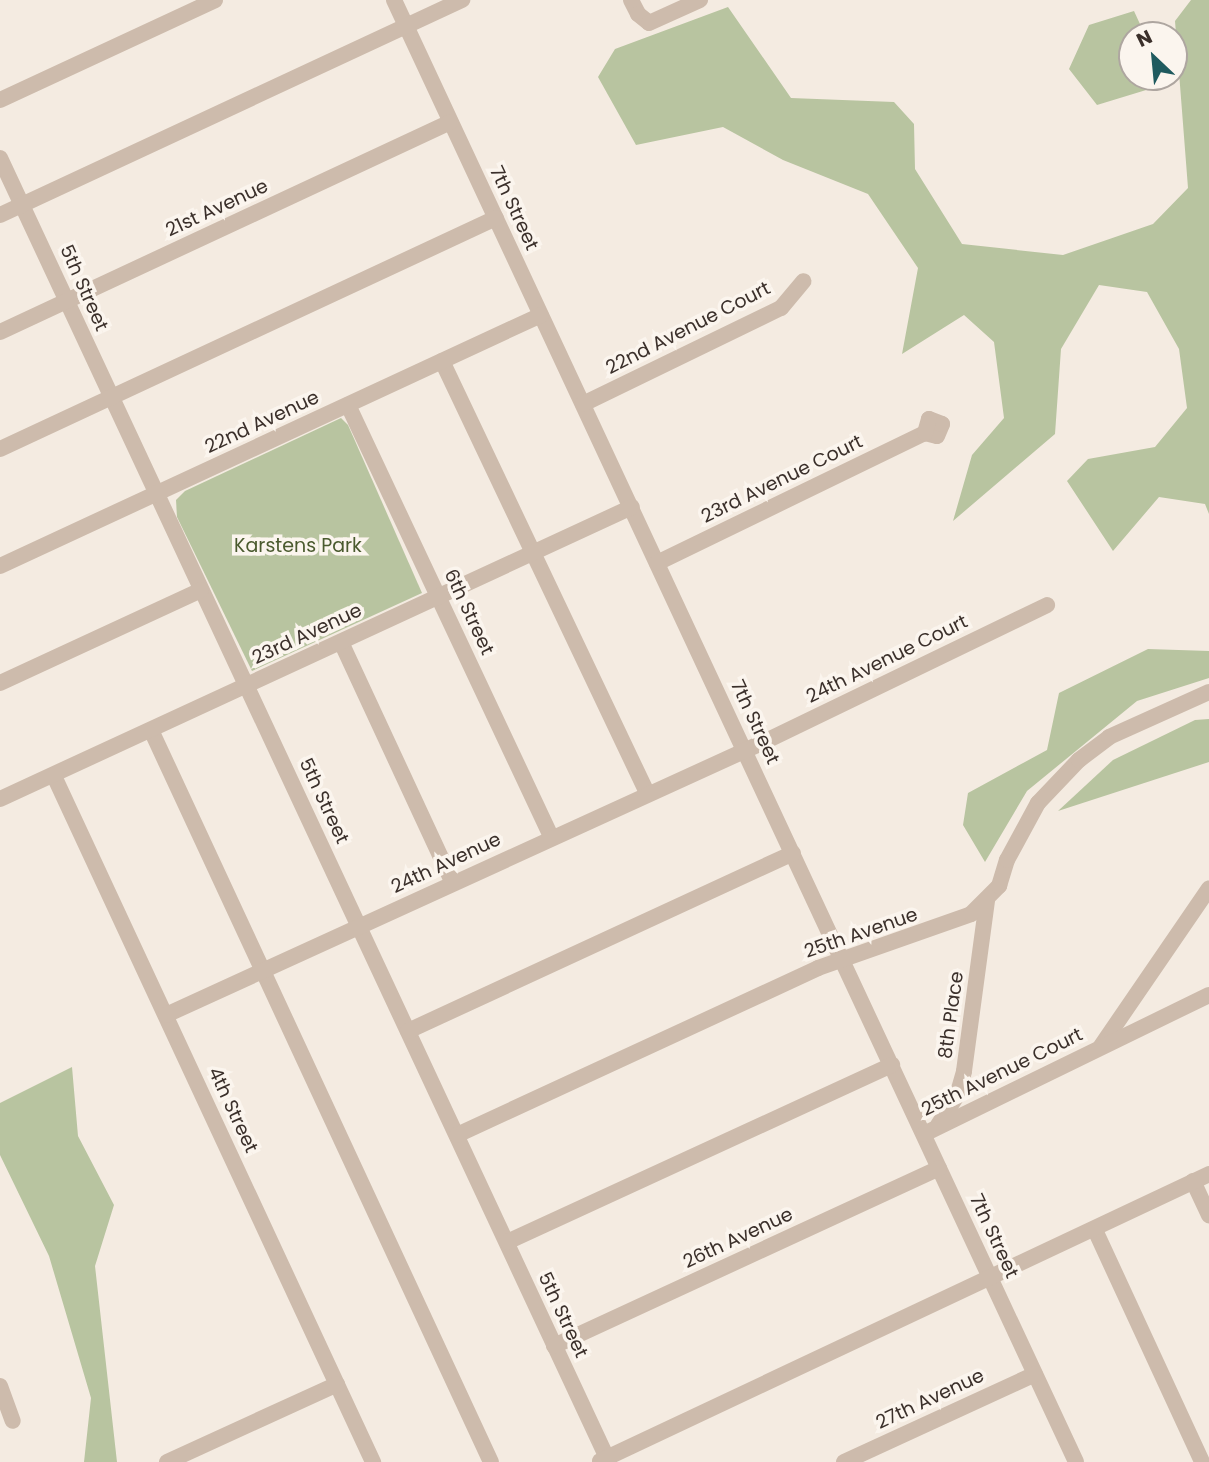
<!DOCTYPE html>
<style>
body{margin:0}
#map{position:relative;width:1209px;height:1462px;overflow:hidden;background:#f4ebe1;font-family:Poppins,sans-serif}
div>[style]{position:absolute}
.green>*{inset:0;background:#b8c4a0}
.minor>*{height:16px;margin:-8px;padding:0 8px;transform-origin:8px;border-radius:8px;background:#cdbbac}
span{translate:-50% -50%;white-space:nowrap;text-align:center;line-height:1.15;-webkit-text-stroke:7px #fbf5ee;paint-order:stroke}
.street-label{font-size:19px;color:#3b302b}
.park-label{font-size:19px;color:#4a5a2e}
.north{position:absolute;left:1118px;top:21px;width:70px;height:70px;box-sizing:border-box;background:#fbf5ee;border:2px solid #aea6a0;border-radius:50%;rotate:334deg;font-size:19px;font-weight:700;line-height:28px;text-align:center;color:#3b302b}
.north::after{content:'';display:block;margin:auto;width:24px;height:32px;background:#1f5a5e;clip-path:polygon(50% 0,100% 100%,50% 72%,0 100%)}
</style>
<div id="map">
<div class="green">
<i style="clip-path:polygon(1191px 0,1209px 0,1209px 514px,1205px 504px,1159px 497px,1113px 551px,1067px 481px,1088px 459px,1155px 447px,1187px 408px,1179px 349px,1147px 292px,1099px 285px,1061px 349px,1055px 434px,953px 521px,972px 455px,1004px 418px,994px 342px,964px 315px,902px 354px,918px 268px,868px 194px,783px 160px,723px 127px,636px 145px,598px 77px,615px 49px,728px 7px,791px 98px,894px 102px,914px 124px,915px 169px,962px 244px,1063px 255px,1153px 224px,1188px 188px,1175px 21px)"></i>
<i style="clip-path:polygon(1134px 11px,1145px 35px,1132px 35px,1132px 77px,1160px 77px,1156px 87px,1097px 105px,1069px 69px,1089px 25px)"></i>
<i style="clip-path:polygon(341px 418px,348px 425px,422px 593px,252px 671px,177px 517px,176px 500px,185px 491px)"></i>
<i style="clip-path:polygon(1148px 649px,1209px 651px,1209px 678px,1137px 701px,1027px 791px,985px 862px,963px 825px,968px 793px,1047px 750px,1059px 693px)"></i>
<i style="clip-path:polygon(1209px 719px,1209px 762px,1058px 811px,1113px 760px,1195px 720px)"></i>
<i style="clip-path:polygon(72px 1067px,78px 1136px,114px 1205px,95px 1266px,117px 1462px,84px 1462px,91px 1398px,49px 1256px,0 1155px,0 1103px)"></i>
</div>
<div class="minor">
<i style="left:394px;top:0;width:1613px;rotate:64.99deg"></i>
<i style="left:631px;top:0;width:16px;rotate:63deg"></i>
<i style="left:638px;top:14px;width:14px;rotate:39deg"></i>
<i style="left:649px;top:23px;width:56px;rotate:-24.3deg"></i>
<i style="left:0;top:100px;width:237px;rotate:-24.9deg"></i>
<i style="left:0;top:158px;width:1439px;rotate:64.97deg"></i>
<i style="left:0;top:215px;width:510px;rotate:-24.96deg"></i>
<i style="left:0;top:332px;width:497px;rotate:-25deg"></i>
<i style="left:442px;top:361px;width:478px;rotate:64.6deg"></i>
<i style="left:583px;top:404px;width:220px;rotate:-25.9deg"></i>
<i style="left:781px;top:308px;width:35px;rotate:-50deg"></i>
<i style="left:348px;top:405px;width:477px;rotate:64.8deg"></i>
<i style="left:0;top:449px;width:547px;rotate:-24.97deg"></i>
<i style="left:657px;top:563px;width:298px;rotate:-25.9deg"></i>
<i style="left:925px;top:433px;width:12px;rotate:14deg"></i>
<i style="left:937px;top:436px;width:13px;rotate:-67deg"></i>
<i style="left:942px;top:424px;width:14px;rotate:-159deg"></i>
<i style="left:929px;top:419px;width:15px;rotate:106deg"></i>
<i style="left:0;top:566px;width:596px;rotate:-24.89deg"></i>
<i style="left:341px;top:642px;width:266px;rotate:65.1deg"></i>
<i style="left:0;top:683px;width:221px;rotate:-24.8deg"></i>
<i style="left:151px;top:730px;width:807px;rotate:65.09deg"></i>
<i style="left:54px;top:776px;width:757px;rotate:65.06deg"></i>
<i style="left:0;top:799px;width:696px;rotate:-24.8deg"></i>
<i style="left:166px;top:1015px;width:662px;rotate:-24.55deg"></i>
<i style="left:768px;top:740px;width:310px;rotate:-25.8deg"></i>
<i style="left:408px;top:1031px;width:424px;rotate:-24.8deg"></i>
<i style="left:1101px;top:1046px;width:191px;rotate:-55.6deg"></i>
<i style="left:938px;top:1125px;width:35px;rotate:-57deg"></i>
<i style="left:957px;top:1096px;width:26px;rotate:-74deg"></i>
<i style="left:964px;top:1071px;width:172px;rotate:-82.3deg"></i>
<i style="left:924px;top:1134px;width:317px;rotate:-26deg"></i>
<i style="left:457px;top:1135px;width:398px;rotate:-24.8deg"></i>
<i style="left:818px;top:968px;width:162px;rotate:-19.4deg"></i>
<i style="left:971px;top:914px;width:40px;rotate:-45deg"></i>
<i style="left:999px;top:886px;width:27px;rotate:-73deg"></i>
<i style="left:1007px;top:860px;width:65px;rotate:-61.5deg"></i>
<i style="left:1038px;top:803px;width:59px;rotate:-46.4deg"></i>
<i style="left:1079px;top:760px;width:38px;rotate:-37deg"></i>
<i style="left:1109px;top:737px;width:110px;rotate:-24.2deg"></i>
<i style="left:1193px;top:1181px;width:38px;rotate:65deg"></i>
<i style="left:1095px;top:1230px;width:255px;rotate:65.2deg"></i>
<i style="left:507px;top:1242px;width:424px;rotate:-24.7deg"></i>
<i style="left:554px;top:1346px;width:424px;rotate:-24.8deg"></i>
<i style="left:0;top:1386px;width:37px;rotate:70deg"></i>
<i style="left:600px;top:1461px;width:673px;rotate:-25.23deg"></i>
<i style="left:167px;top:1462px;width:187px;rotate:-24.6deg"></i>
<i style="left:844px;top:1462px;width:210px;rotate:-24.7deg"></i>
</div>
<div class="street-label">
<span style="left:217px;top:208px;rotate:-25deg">21st Avenue</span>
<span style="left:514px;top:208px;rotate:65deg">7th Street</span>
<span style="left:84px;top:288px;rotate:66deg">5th Street</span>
<span style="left:688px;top:328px;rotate:-27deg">22nd Avenue Court</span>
<span style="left:262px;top:422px;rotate:-25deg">22nd Avenue</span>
<span style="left:782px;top:479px;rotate:-26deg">23rd Avenue Court</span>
<span style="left:469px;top:612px;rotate:65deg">6th Street</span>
<span style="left:307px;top:634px;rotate:-25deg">23rd Avenue</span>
<span style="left:887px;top:659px;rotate:-26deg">24th Avenue Court</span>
<span style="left:755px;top:722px;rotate:65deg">7th Street</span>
<span style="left:324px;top:801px;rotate:65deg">5th Street</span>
<span style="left:446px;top:863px;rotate:-25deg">24th Avenue</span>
<span style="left:861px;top:933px;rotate:-19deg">25th Avenue</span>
<span style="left:951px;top:1015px;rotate:-82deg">8th Place</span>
<span style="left:1002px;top:1072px;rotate:-26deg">25th Avenue Court</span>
<span style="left:233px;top:1110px;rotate:65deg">4th Street</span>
<span style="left:994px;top:1236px;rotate:65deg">7th Street</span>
<span style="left:738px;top:1238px;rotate:-25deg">26th Avenue</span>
<span style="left:563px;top:1315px;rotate:65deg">5th Street</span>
<span style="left:930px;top:1399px;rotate:-25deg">27th Avenue</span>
</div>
<div class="park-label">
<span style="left:298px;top:546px">Karstens Park</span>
</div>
<div class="north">N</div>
</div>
